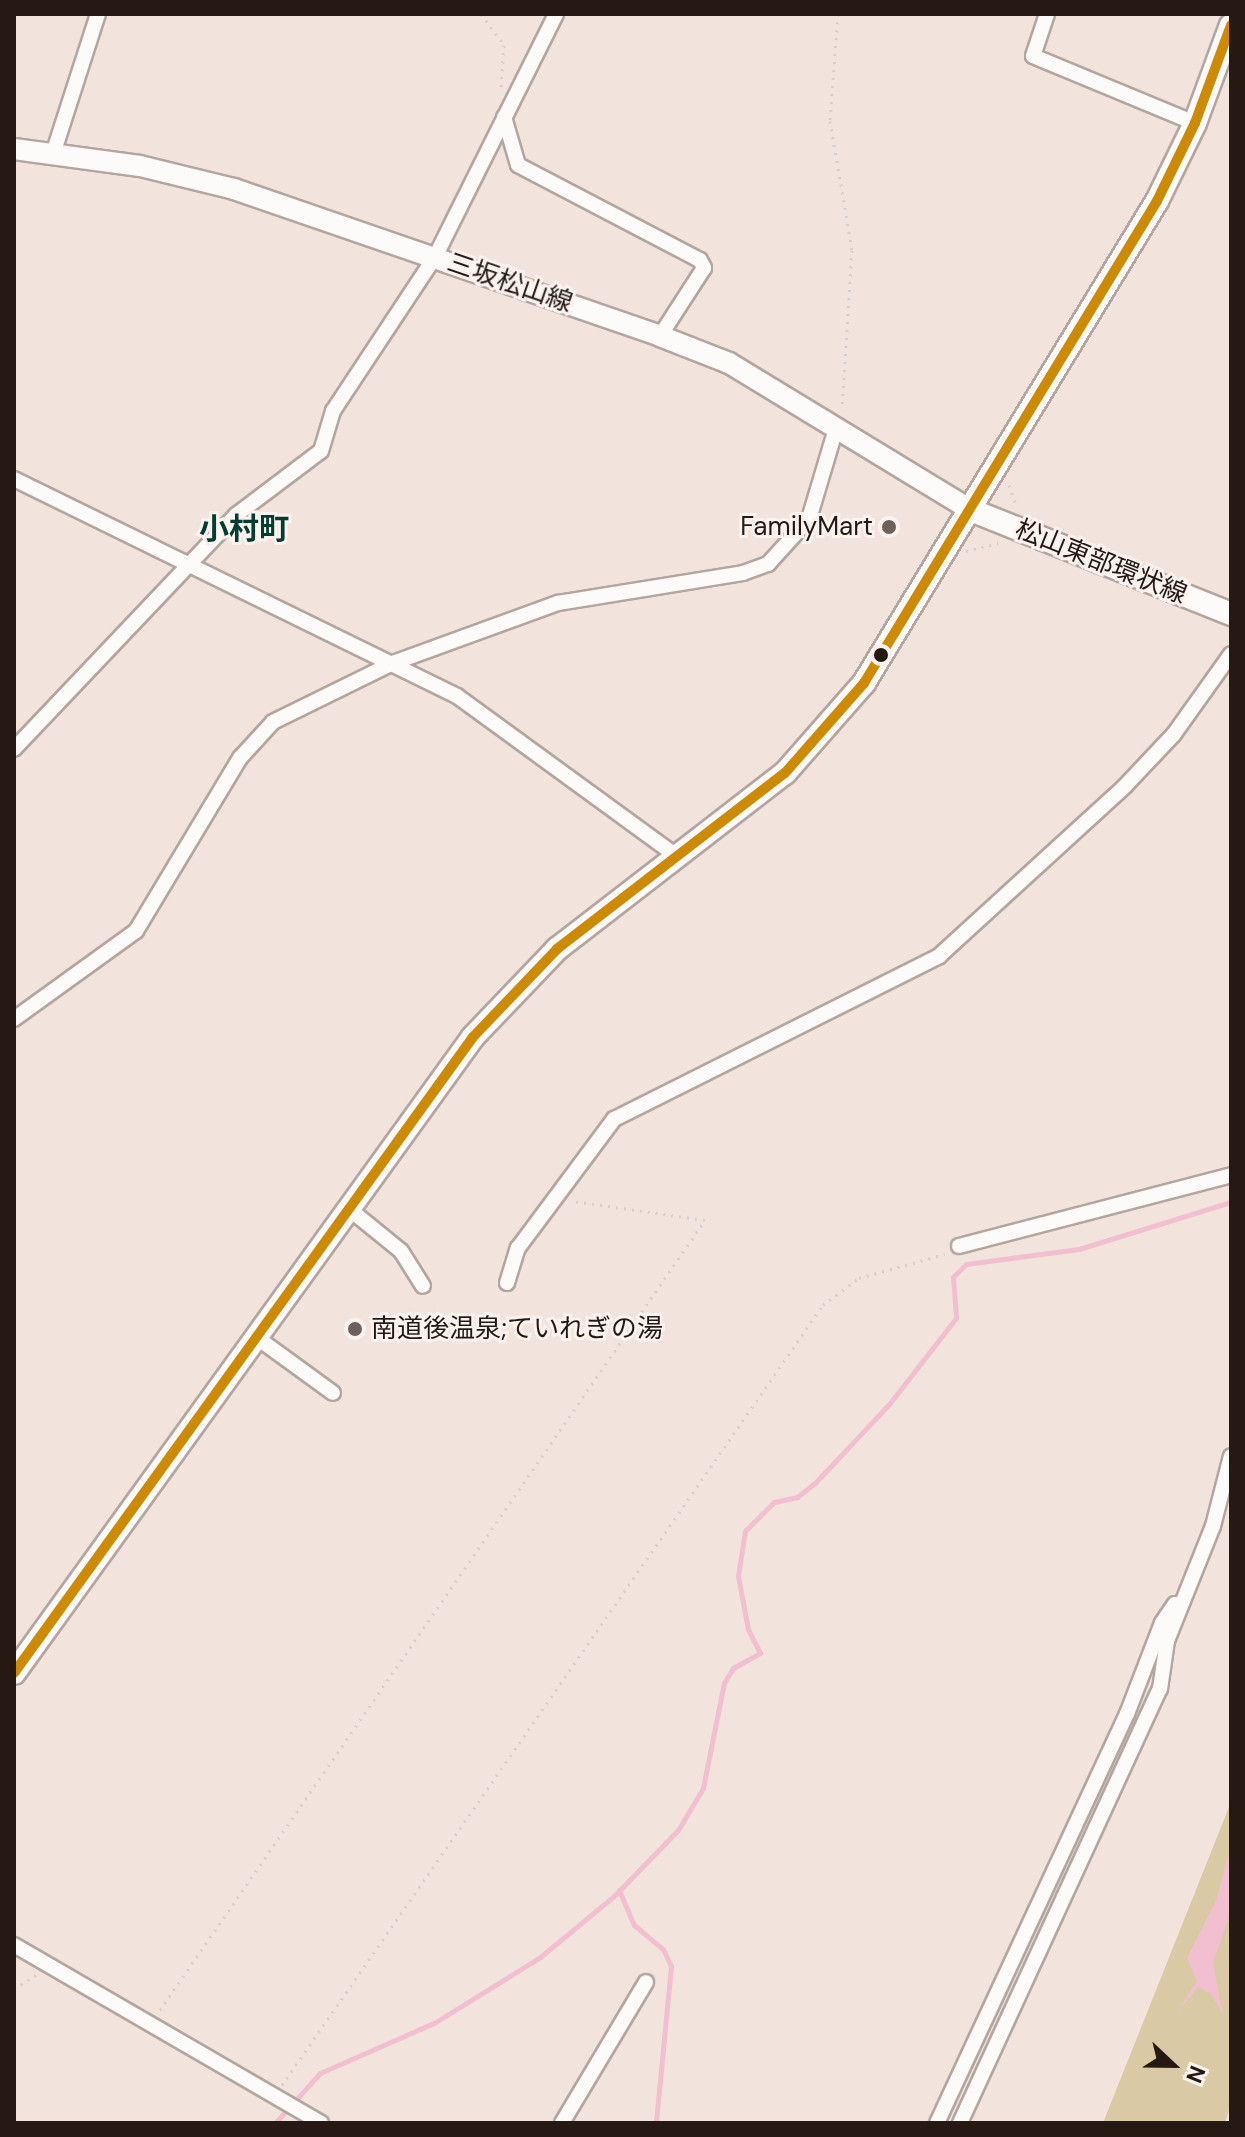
<!DOCTYPE html>
<meta charset="utf-8">
<style>
body{margin:0}
#map{position:relative;width:1245px;height:2137px;overflow:hidden;background:#f3e3dd;font-family:"DM Sans","Noto Sans JP",sans-serif}
div>[style]{position:absolute}
.green>*{inset:0;background:#d9c9a5}
.water>*{inset:0;background:#f2bfd1}
.stream>*{height:5px;margin:-2.5px;padding:0 2.5px;transform-origin:2.5px;border-radius:2.5px;background:#f2bfd1}
.path>*{height:3px;margin-top:-1.5px;transform-origin:0;background:repeating-linear-gradient(90deg,#d5d0cf 0 2px,transparent 0 8px)}
.roads{filter:drop-shadow(2px 0 #b3a5a0) drop-shadow(-2px 0 #b3a5a0) drop-shadow(0 2px #b3a5a0) drop-shadow(0 -2px #b3a5a0)}
.street>*{height:14px;margin:-7px;padding:0 7px;transform-origin:7px;border-radius:7px;background:#fdfbfa}
.secondary>*{height:20px;margin:-10px;padding:0 10px;transform-origin:10px;border-radius:10px;background:#fdfbfa}
.primary>*{height:22px;margin:-11px;padding:0 11px;transform-origin:11px;border-radius:11px;background:#fdfbfa}
.bus-1>*{height:10px;margin:-5px;padding:0 5px;transform-origin:5px;border-radius:5px;background:#cd8a04}
.dots>*{width:22px;height:22px;translate:-50% -50%;box-sizing:border-box;border:4px solid #faf2ef;border-radius:50%}
span{translate:-50% -50%;white-space:nowrap;text-align:center;line-height:1.15;-webkit-text-stroke:6px #faf2ef;paint-order:stroke}
.street-label{font-size:26px;color:#261914}
.poi-label{font-size:26px;color:#261914}
.right{translate:-100% -50%;text-align:right}
.left{translate:0 -50%;text-align:left}
.quarter-label{font-size:30px;color:#023d31;font-weight:700}
.frame{position:absolute;inset:0;border:16px solid #261914;pointer-events:none}
.north{position:absolute;left:1133px;top:2025px;width:80px;height:80px;-webkit-text-stroke:6px #faf2ef;paint-order:stroke;rotate:112deg;font-size:22px;font-weight:700;line-height:32px;text-align:center;color:#261914}
.north::after{content:'';display:block;margin:auto;width:28px;height:36px;background:#261914;clip-path:polygon(50% 0,100% 100%,50% 72%,0 100%)}
</style>
<div id="map">
<div class="green">
<i style="clip-path:polygon(1231px 1802px,1231px 2103px,1225px 2123px,1103px 2123px)"></i>
</div>
<div class="water">
<i style="clip-path:polygon(1231px 1846px,1231px 1911px,1213px 1963px,1223px 2014px,1211px 1994px,1198px 1987px,1177px 2013px,1197px 1981px,1187px 1958px,1216px 1901px)"></i>
</div>
<div class="stream">
<i style="left:619px;top:1890px;width:38px;rotate:67deg"></i>
<i style="left:634px;top:1925px;width:38px;rotate:40deg"></i>
<i style="left:663px;top:1949px;width:19px;rotate:65deg"></i>
<i style="left:671px;top:1966px;width:158px;rotate:95.5deg"></i>
<i style="left:275px;top:2123px;width:67px;rotate:-48deg"></i>
<i style="left:320px;top:2073px;width:124px;rotate:-23.7deg"></i>
<i style="left:434px;top:2023px;width:123px;rotate:-31.8deg"></i>
<i style="left:539px;top:1958px;width:97px;rotate:-39.6deg"></i>
<i style="left:614px;top:1896px;width:92px;rotate:-45.9deg"></i>
<i style="left:678px;top:1830px;width:49px;rotate:-59.2deg"></i>
<i style="left:703px;top:1788px;width:107px;rotate:-78.7deg"></i>
<i style="left:724px;top:1683px;width:17px;rotate:-59deg"></i>
<i style="left:733px;top:1668px;width:31px;rotate:-29deg"></i>
<i style="left:760px;top:1653px;width:27px;rotate:-117deg"></i>
<i style="left:748px;top:1629px;width:54px;rotate:-100.7deg"></i>
<i style="left:738px;top:1576px;width:46px;rotate:-81.2deg"></i>
<i style="left:745px;top:1531px;width:41px;rotate:-45deg"></i>
<i style="left:774px;top:1502px;width:24px;rotate:-12deg"></i>
<i style="left:797px;top:1497px;width:23px;rotate:-38deg"></i>
<i style="left:815px;top:1483px;width:110px;rotate:-46.8deg"></i>
<i style="left:890px;top:1403px;width:108px;rotate:-52.2deg"></i>
<i style="left:956px;top:1318px;width:41px;rotate:-94.2deg"></i>
<i style="left:953px;top:1277px;width:18px;rotate:-45deg"></i>
<i style="left:966px;top:1264px;width:114px;rotate:-7.6deg"></i>
<i style="left:1079px;top:1249px;width:159px;rotate:-17.2deg"></i>
</div>
<div class="path">
<i style="left:481px;top:14px;width:39px;rotate:53deg"></i>
<i style="left:504px;top:45px;width:42px;rotate:94.1deg"></i>
<i style="left:838px;top:14px;width:107px;rotate:94.3deg"></i>
<i style="left:830px;top:121px;width:131px;rotate:80.3deg"></i>
<i style="left:852px;top:250px;width:160px;rotate:93.6deg"></i>
<i style="left:1009px;top:485px;width:23px;rotate:70deg"></i>
<i style="left:966px;top:551px;width:33px;rotate:-14deg"></i>
<i style="left:14px;top:1989px;width:27px;rotate:-33deg"></i>
<i style="left:160px;top:2010px;width:960px;rotate:-55.4deg"></i>
<i style="left:705px;top:1220px;width:133px;rotate:-171.8deg"></i>
<i style="left:282px;top:2085px;width:949px;rotate:-55.26deg"></i>
<i style="left:823px;top:1305px;width:45px;rotate:-36.9deg"></i>
<i style="left:859px;top:1278px;width:89px;rotate:-15.6deg"></i>
</div>
<div class="roads">
<div class="street">
<i style="left:1047px;top:14px;width:44px;rotate:108.4deg"></i>
<i style="left:1033px;top:56px;width:175px;rotate:22.5deg"></i>
<i style="left:504px;top:117px;width:50px;rotate:73.7deg"></i>
<i style="left:518px;top:165px;width:205px;rotate:27.6deg"></i>
<i style="left:700px;top:260px;width:9px;rotate:63deg"></i>
<i style="left:704px;top:268px;width:81px;rotate:122.9deg"></i>
<i style="left:53px;top:154px;width:147px;rotate:-72.2deg"></i>
<i style="left:14px;top:479px;width:493px;rotate:26.1deg"></i>
<i style="left:457px;top:696px;width:270px;rotate:36.1deg"></i>
<i style="left:14px;top:749px;width:323px;rotate:-46.5deg"></i>
<i style="left:236px;top:515px;width:106px;rotate:-37deg"></i>
<i style="left:321px;top:451px;width:42px;rotate:-73.3deg"></i>
<i style="left:333px;top:411px;width:185px;rotate:-56.5deg"></i>
<i style="left:435px;top:257px;width:271px;rotate:-63.5deg"></i>
<i style="left:14px;top:1019px;width:150px;rotate:-35.8deg"></i>
<i style="left:136px;top:931px;width:202px;rotate:-59deg"></i>
<i style="left:240px;top:758px;width:49px;rotate:-47.5deg"></i>
<i style="left:273px;top:722px;width:134px;rotate:-26.2deg"></i>
<i style="left:393px;top:663px;width:176px;rotate:-20deg"></i>
<i style="left:558px;top:603px;width:187px;rotate:-9.2deg"></i>
<i style="left:743px;top:573px;width:27px;rotate:-20deg"></i>
<i style="left:768px;top:564px;width:61px;rotate:-47.7deg"></i>
<i style="left:809px;top:519px;width:91px;rotate:-73.4deg"></i>
<i style="left:348px;top:1208px;width:68px;rotate:39.1deg"></i>
<i style="left:401px;top:1251px;width:41px;rotate:57.8deg"></i>
<i style="left:959px;top:1246px;width:281px;rotate:-14.6deg"></i>
<i style="left:507px;top:1283px;width:37px;rotate:-73deg"></i>
<i style="left:518px;top:1248px;width:161px;rotate:-53.3deg"></i>
<i style="left:614px;top:1119px;width:364px;rotate:-26.6deg"></i>
<i style="left:939px;top:956px;width:252px;rotate:-42.4deg"></i>
<i style="left:1125px;top:786px;width:71px;rotate:-46.7deg"></i>
<i style="left:1174px;top:734px;width:98px;rotate:-54.5deg"></i>
<i style="left:256px;top:1337px;width:95px;rotate:36deg"></i>
<i style="left:14px;top:1945px;width:355px;rotate:30.1deg"></i>
<i style="left:562px;top:2123px;width:164px;rotate:-59.2deg"></i>
<i style="left:937px;top:2123px;width:451px;rotate:-65.1deg"></i>
<i style="left:1127px;top:1714px;width:97px;rotate:-69deg"></i>
<i style="left:1162px;top:1623px;width:23px;rotate:-56deg"></i>
<i style="left:960px;top:2123px;width:478px;rotate:-65.3deg"></i>
<i style="left:1160px;top:1689px;width:49px;rotate:-81.7deg"></i>
<i style="left:1167px;top:1641px;width:124px;rotate:-68.2deg"></i>
<i style="left:1213px;top:1526px;width:72px;rotate:-75.6deg"></i>
</div>
<div class="secondary">
<i style="left:14px;top:149px;width:127px;rotate:7.7deg"></i>
<i style="left:140px;top:166px;width:97px;rotate:13.7deg"></i>
<i style="left:234px;top:189px;width:451px;rotate:19deg"></i>
<i style="left:660px;top:336px;width:74px;rotate:21.4deg"></i>
<i style="left:729px;top:363px;width:283px;rotate:31.3deg"></i>
</div>
<div class="primary">
<i style="left:971px;top:510px;width:280px;rotate:21.8deg"></i>
<i style="left:14px;top:1673px;width:784px;rotate:-54.18deg"></i>
<i style="left:473px;top:1037px;width:122px;rotate:-46.3deg"></i>
<i style="left:557px;top:949px;width:288px;rotate:-37.7deg"></i>
<i style="left:785px;top:773px;width:120px;rotate:-48.7deg"></i>
<i style="left:864px;top:683px;width:564px;rotate:-58.71deg"></i>
<i style="left:1157px;top:201px;width:87px;rotate:-64deg"></i>
<i style="left:1195px;top:123px;width:104px;rotate:-69.8deg"></i>
</div>
</div>
<div class="bus-1">
<i style="left:14px;top:1673px;width:784px;rotate:-54.18deg"></i>
<i style="left:473px;top:1037px;width:122px;rotate:-46.3deg"></i>
<i style="left:557px;top:949px;width:288px;rotate:-37.7deg"></i>
<i style="left:785px;top:773px;width:120px;rotate:-48.7deg"></i>
<i style="left:864px;top:683px;width:564px;rotate:-58.71deg"></i>
<i style="left:1157px;top:201px;width:87px;rotate:-64deg"></i>
<i style="left:1195px;top:123px;width:104px;rotate:-69.8deg"></i>
</div>
<div class="dots">
<i style="left:889px;top:527px;background:#6e605a"></i>
<i style="left:881px;top:655px;background:#261914"></i>
<i style="left:355px;top:1329px;background:#6e605a"></i>
</div>
<div class="street-label">
<span style="left:510px;top:283px;rotate:19deg">三坂松山線</span>
<span style="left:1101px;top:562px;rotate:22deg">松山東部環状線</span>
</div>
<div class="poi-label">
<span class="right" style="left:873px;top:527px">FamilyMart</span>
<span class="left" style="left:371px;top:1329px">南道後温泉;ていれぎの湯</span>
</div>
<div class="quarter-label">
<span style="left:244px;top:529px">小村町</span>
</div>
<div class="frame"></div>
<div class="north">N</div>
</div>
